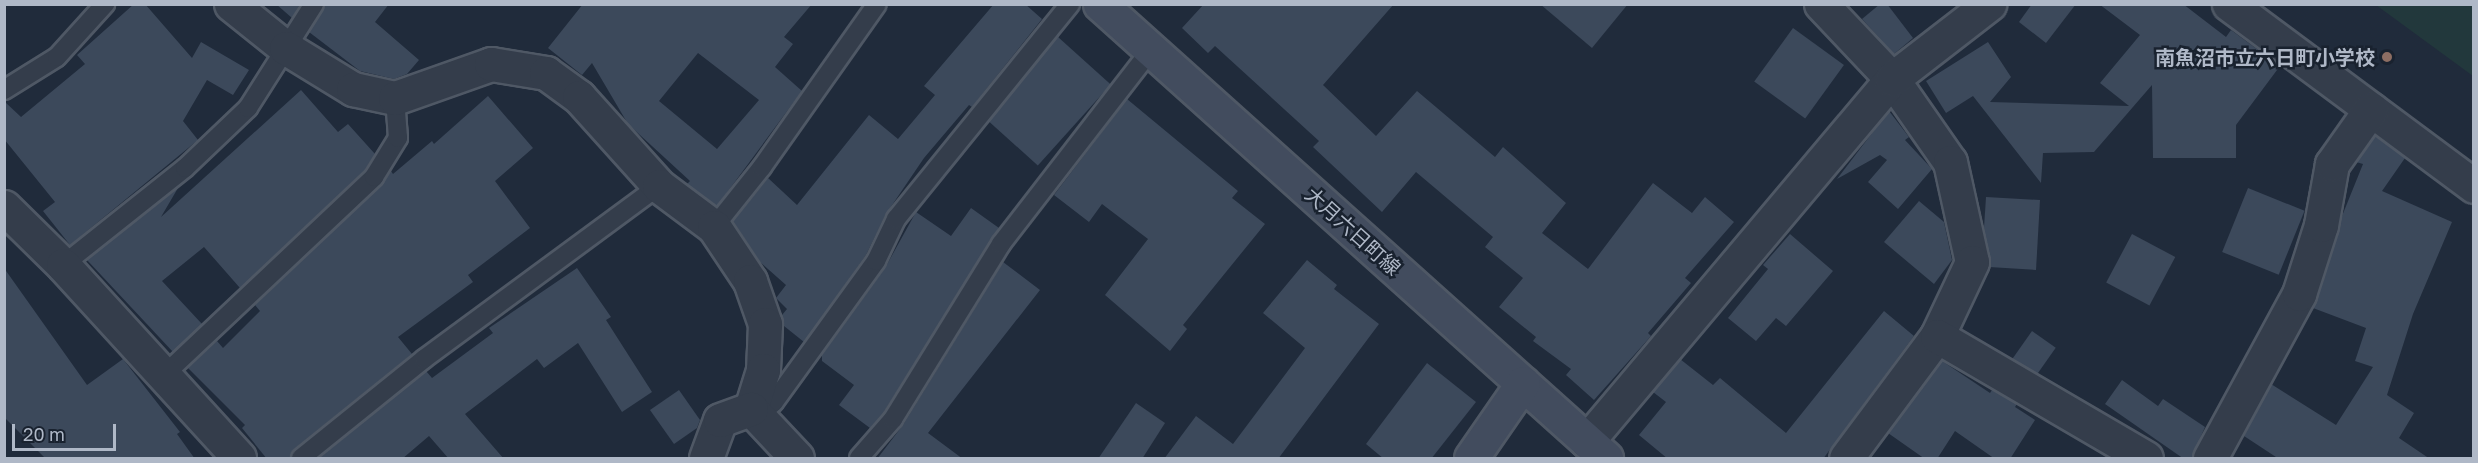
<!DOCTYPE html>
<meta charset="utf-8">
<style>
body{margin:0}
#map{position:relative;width:2478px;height:463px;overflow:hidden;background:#202b3b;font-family:"Golos Text","Noto Sans JP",sans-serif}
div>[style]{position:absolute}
.green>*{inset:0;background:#22383c}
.building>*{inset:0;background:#3c495b;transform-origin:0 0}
.roads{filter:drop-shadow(2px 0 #4f5865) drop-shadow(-2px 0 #4f5865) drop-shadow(0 2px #4f5865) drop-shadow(0 -2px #4f5865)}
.lane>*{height:18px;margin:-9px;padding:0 9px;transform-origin:9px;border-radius:9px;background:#343d4b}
.street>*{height:33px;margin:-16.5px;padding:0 16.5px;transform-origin:16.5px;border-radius:16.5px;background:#343d4b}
.secondary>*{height:33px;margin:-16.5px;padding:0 16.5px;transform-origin:16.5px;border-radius:16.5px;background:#424c5e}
.dots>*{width:16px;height:16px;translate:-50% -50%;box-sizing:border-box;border:3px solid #19222f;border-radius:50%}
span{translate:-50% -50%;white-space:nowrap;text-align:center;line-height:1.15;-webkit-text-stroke:5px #19222f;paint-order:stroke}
.poi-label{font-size:20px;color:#afb8c7;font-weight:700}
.right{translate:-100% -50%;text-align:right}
.street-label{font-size:20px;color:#afb8c7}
.frame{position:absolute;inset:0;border:6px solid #afb8c7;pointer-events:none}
.scale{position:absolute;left:12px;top:424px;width:104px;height:27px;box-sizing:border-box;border:3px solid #afb8c7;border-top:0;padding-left:8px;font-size:18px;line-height:21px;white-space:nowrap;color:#afb8c7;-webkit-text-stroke:4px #19222f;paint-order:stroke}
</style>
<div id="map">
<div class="green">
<i style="clip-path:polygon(2376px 5px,2473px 5px,2473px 76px)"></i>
</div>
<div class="building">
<i style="clip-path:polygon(134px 4px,145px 4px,192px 58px,201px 42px,249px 70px,233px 95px,207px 80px,183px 121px,198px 140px,70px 245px,43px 211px,55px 202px,4px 139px,4px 101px,21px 117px,85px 64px,77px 55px)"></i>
<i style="clip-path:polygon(276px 4px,300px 4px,292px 18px)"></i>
<i style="clip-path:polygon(325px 4px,389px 4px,375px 22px,419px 60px,407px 74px,394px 79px,360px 71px,309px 32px)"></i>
<i style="clip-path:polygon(evenodd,583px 4px,812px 4px,784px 37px,793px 44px,775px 67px,802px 91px,717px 206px,687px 184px,690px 181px,628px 124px,592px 63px,582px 75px,548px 48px,583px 4px,698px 53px,759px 100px,717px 149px,659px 101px,698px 53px)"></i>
<i style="clip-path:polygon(994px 4px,1025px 4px,1042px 19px,972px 107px,969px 105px,924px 158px,886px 214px,866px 255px,804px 342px,784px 326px,782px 315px,787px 309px,776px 298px,786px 285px,760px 262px,733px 221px,768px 178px,797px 205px,869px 115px,898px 139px,935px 95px,924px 86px)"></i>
<i style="clip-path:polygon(1204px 4px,1394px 4px,1323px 85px,1376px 136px,1417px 91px,1495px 157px,1503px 147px,1566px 203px,1542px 233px,1588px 269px,1653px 183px,1692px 213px,1705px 197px,1734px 222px,1685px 278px,1691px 283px,1648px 333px,1651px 336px,1594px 400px,1566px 375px,1571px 369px,1533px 341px,1536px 337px,1499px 307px,1523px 278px,1485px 247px,1493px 237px,1416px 172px,1382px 212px,1313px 147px,1319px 141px,1215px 46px,1208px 53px,1182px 28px)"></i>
<i style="clip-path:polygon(1540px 4px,1628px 4px,1592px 48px)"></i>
<i style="clip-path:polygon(1880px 4px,1887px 4px,1913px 38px,1894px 54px,1862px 19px)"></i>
<i style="clip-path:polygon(2032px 4px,2076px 4px,2046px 43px,2019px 22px)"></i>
<i style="clip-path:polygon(2099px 4px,2183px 4px,2226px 37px,2231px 30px,2280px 66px,2236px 125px,2236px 158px,2153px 158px,2152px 85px,2094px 152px,2043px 153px,2041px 183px,1973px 96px,1946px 113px,1926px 81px,1988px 42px,2011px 77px,1990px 102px,2129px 106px,2100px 83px,2140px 35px)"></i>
<i style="left:1793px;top:28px;width:63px;height:66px;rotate:36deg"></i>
<i style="left:1058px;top:37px;width:71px;height:109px;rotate:42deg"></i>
<i style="clip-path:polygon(301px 90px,338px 132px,348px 124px,375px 154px,365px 170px,240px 288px,204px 247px,162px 281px,202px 324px,173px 352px,87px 260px,178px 188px,161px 217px)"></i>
<i style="clip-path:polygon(488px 96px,533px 148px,495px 181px,530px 228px,468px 275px,473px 282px,398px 337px,412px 354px,294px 449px,290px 459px,267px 459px,242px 428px,245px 425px,188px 368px,217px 341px,223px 348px,260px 311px,255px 305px,382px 185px,391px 171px,393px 174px,432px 141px,434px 144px)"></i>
<i style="clip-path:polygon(1127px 99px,1238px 191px,1232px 198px,1265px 224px,1183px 325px,1187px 329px,1170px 351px,1105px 295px,1148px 239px,1102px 204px,1089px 222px,1054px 195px)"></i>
<i style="clip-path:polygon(1889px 111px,1909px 137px,1905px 140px,1932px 169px,1898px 209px,1868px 182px,1887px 160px,1880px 155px,1837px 179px)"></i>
<i style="clip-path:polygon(2375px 136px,2405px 158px,2382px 191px,2452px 222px,2413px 314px,2387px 395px,2414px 413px,2399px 438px,2430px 459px,2279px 459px,2244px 436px,2271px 384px,2336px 425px,2373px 367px,2355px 361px,2366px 328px,2313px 308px,2342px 216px,2363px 164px,2356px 162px)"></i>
<i style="left:2248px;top:188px;width:61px;height:69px;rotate:22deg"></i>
<i style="clip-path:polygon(1986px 197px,2040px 200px,2036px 270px,1989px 267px,1984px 228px)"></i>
<i style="clip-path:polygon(1919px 201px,1944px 222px,1952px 260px,1934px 284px,1884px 242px)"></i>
<i style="clip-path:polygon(971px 208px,999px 228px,884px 412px,870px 428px,839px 405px,854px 385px,822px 361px,822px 355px,885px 268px,916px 212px,951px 236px)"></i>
<i style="clip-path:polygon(1790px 234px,1833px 271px,1786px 326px,1776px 318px,1756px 341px,1728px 318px,1768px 269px,1763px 265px)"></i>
<i style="left:2132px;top:234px;width:49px;height:55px;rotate:28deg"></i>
<i style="clip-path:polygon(1307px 260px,1337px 285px,1334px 289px,1379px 324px,1278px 459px,1164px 459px,1196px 416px,1233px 444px,1305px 348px,1263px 313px)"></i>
<i style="clip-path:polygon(1003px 262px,1040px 290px,928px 433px,963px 459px,877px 459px,903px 425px)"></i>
<i style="clip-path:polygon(4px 268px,87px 385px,123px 359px,180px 432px,177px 434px,195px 459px,46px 459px,4px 417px)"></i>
<i style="clip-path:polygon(577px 268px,611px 317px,606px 320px,652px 392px,622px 412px,578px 343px,544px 368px,537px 359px,465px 414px,504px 459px,449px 459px,429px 436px,402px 459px,318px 459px,426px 371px,432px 378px,493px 333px,489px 328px)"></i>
<i style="clip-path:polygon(1884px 311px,1914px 336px,1823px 459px,1668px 459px,1639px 435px,1666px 402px,1653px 392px,1680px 359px,1713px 385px,1720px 378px,1786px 433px)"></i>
<i style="left:2032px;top:331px;width:29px;height:34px;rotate:35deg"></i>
<i style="clip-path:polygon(1942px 361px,1990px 393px,1992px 390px,2017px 404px,2015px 407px,2035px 420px,2010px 459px,1995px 459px,1955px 431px,1937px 459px,1925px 459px,1888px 433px)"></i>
<i style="clip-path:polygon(1427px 363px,1476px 402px,1431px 459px,1384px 459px,1366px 444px)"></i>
<i style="clip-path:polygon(2122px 380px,2158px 406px,2163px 399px,2205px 427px,2191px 459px,2184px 459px,2105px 404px)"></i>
<i style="clip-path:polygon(679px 390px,700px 420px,697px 428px,674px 444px,650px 410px)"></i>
<i style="clip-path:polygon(1136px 403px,1165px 423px,1142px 459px,1098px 459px)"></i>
</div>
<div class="roads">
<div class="lane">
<i style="left:4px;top:90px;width:62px;rotate:-31.9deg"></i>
<i style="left:57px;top:57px;width:72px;rotate:-47.8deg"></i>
<i style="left:714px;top:227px;width:77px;rotate:-51.3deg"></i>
<i style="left:762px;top:167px;width:199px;rotate:-54.8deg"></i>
<i style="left:63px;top:265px;width:156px;rotate:-38.5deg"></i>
<i style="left:185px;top:168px;width:87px;rotate:-43.6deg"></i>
<i style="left:248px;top:108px;width:123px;rotate:-57.6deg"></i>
<i style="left:163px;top:376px;width:290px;rotate:-43.3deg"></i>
<i style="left:374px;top:177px;width:46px;rotate:-58.4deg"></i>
<i style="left:398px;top:138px;width:40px;rotate:-94.3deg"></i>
<i style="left:758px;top:416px;width:21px;rotate:-41deg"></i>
<i style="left:774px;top:402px;width:174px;rotate:-54.1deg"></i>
<i style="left:876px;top:261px;width:47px;rotate:-64.5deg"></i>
<i style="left:896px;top:219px;width:277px;rotate:-51deg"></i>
<i style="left:301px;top:458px;width:158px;rotate:-38.8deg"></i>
<i style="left:424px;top:359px;width:292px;rotate:-36.4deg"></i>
<i style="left:859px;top:458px;width:52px;rotate:-48.9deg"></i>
<i style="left:893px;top:419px;width:206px;rotate:-58.3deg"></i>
<i style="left:1001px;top:244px;width:245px;rotate:-52.3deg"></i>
</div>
<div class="street">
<i style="left:231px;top:4px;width:70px;rotate:38.7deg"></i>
<i style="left:286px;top:48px;width:79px;rotate:31.5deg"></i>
<i style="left:353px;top:89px;width:43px;rotate:12.1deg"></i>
<i style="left:395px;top:98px;width:102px;rotate:-19.5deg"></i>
<i style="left:491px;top:64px;width:56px;rotate:9.3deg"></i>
<i style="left:546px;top:73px;width:41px;rotate:36deg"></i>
<i style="left:579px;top:97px;width:120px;rotate:48deg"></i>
<i style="left:659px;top:186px;width:69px;rotate:36.7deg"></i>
<i style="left:714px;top:227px;width:65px;rotate:56.3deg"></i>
<i style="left:750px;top:281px;width:46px;rotate:70.8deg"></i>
<i style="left:765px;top:324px;width:46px;rotate:92.5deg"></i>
<i style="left:763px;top:370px;width:41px;rotate:107.1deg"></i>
<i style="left:751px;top:409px;width:67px;rotate:46.8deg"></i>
<i style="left:1821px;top:4px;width:103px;rotate:46.6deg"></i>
<i style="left:1892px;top:79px;width:101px;rotate:55.1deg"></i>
<i style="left:1950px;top:162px;width:102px;rotate:77.6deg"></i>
<i style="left:1972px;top:262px;width:82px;rotate:115.3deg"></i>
<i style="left:1937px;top:336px;width:152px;rotate:126.7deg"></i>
<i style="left:2229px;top:4px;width:305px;rotate:36.6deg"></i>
<i style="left:4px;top:207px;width:83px;rotate:44.5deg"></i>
<i style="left:63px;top:265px;width:261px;rotate:47.6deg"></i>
<i style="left:1937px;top:336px;width:242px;rotate:30.3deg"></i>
<i style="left:1587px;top:441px;width:473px;rotate:-49.9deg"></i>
<i style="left:1892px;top:79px;width:123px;rotate:-37.7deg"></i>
<i style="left:706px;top:458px;width:40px;rotate:-69.8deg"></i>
<i style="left:720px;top:420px;width:33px;rotate:-20deg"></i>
<i style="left:2210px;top:458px;width:187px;rotate:-61.5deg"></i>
<i style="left:2299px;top:294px;width:72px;rotate:-72.3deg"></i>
<i style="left:2321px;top:225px;width:62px;rotate:-79.8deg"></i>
<i style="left:2332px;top:164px;width:67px;rotate:-54.7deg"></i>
</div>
<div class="secondary">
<i style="left:1100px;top:4px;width:680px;rotate:41.9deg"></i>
<i style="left:1471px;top:458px;width:91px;rotate:-55.3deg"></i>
</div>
</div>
<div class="dots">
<i style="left:2387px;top:57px;background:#8d6e63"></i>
</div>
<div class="poi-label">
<span class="right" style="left:2375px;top:57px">南魚沼市立六日町小学校</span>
</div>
<div class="street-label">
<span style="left:1353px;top:231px;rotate:42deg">大月六日町線</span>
</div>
<div class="frame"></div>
<div class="scale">20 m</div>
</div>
